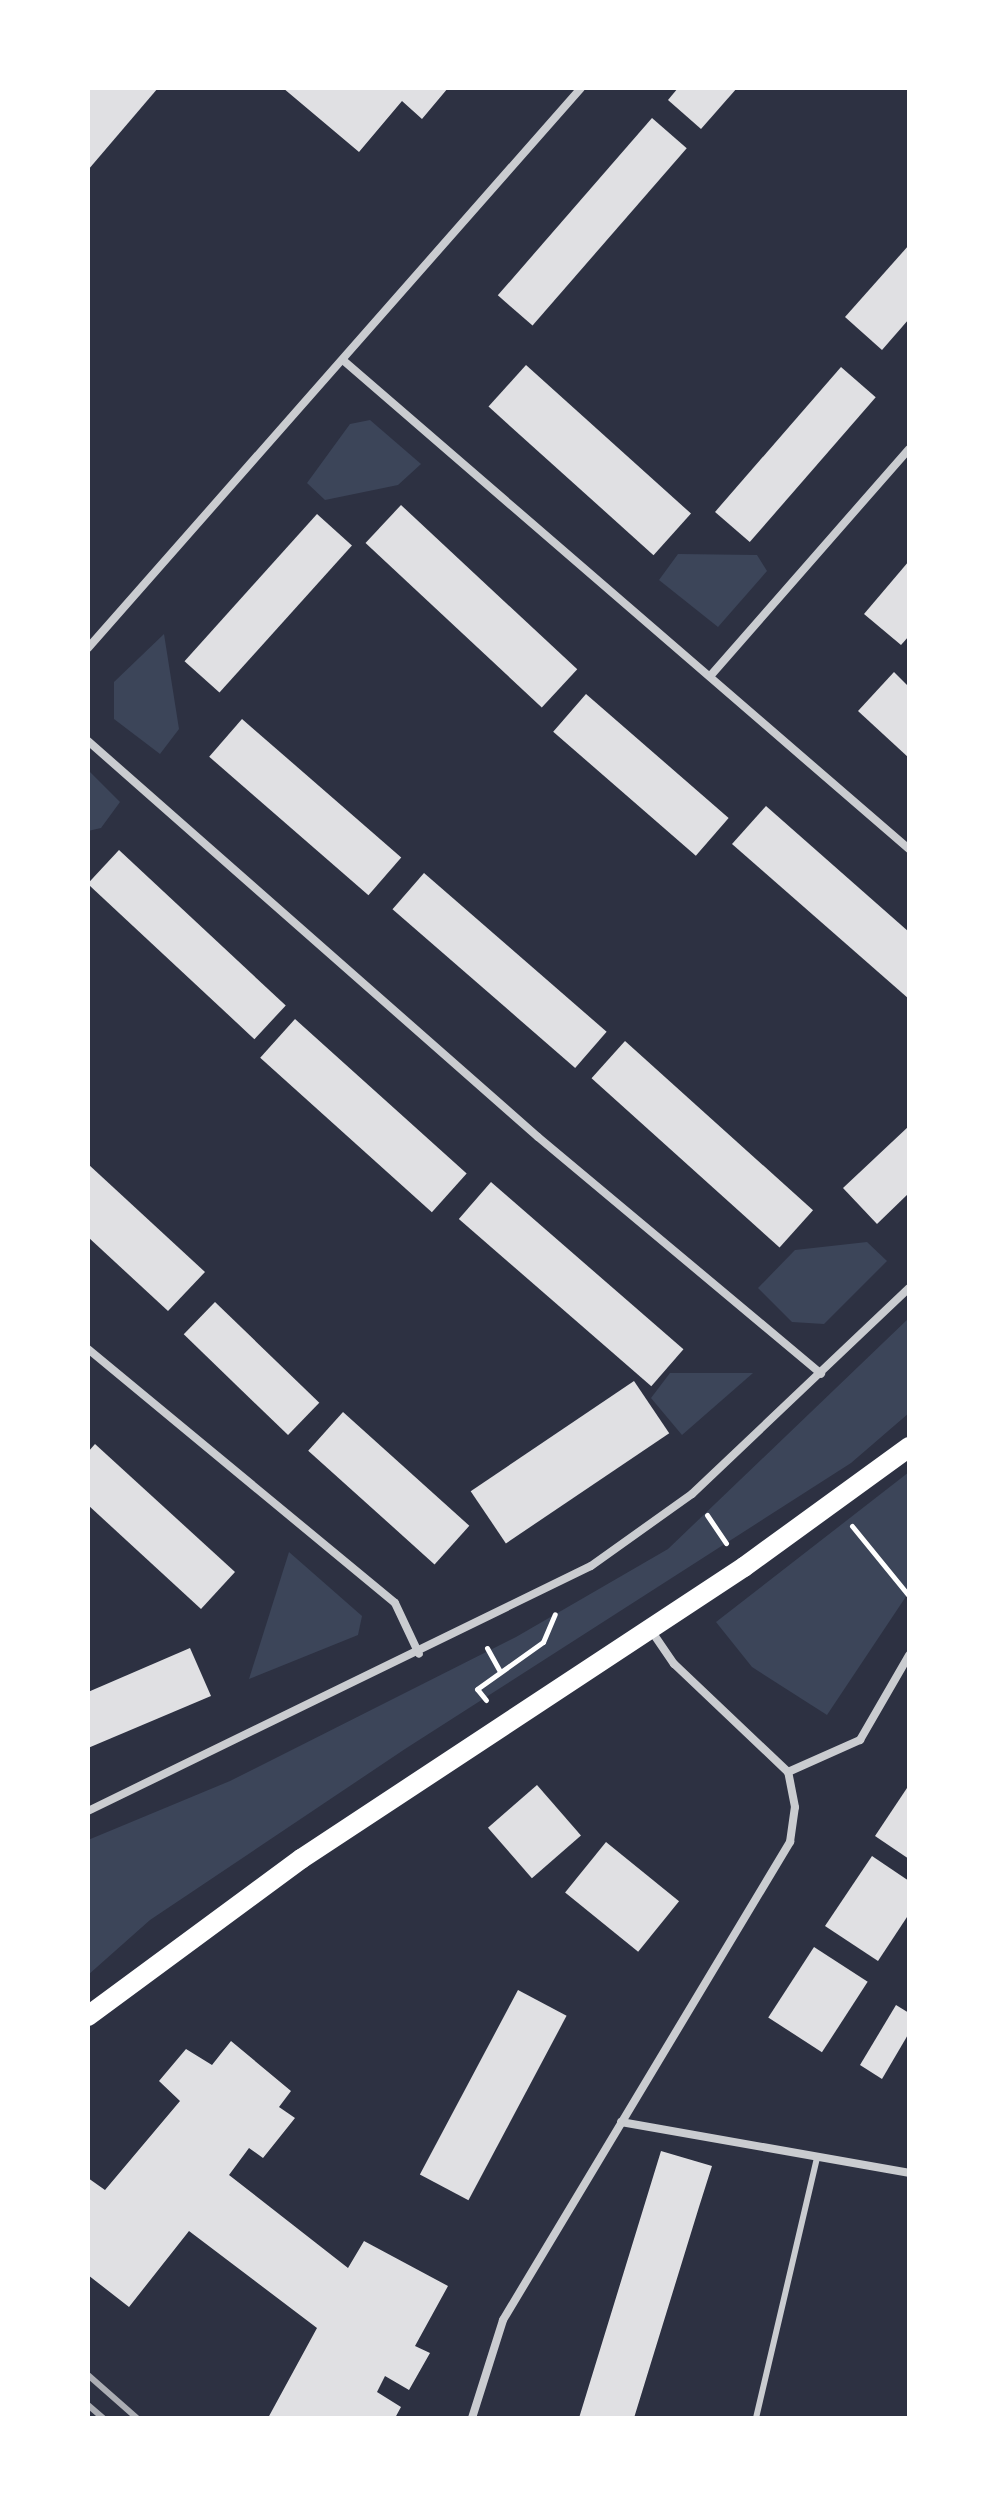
<!DOCTYPE html>
<style>
body{margin:0}
#map{position:relative;width:997px;height:2506px;overflow:hidden;background:#2d3142;font-family:Cabin,sans-serif}
div>[style]{position:absolute}
.green>*{inset:0;background:#3c4559}
.building>*{inset:0;background:#e0e0e3;transform-origin:0 0}
.path>*{height:5px;margin:-2.5px;padding:0 2.5px;transform-origin:2.5px;border-radius:2.5px;background:#fff}
.service>*{height:6px;margin:-3px;padding:0 3px;transform-origin:3px;border-radius:3px;background:#caccd0}
.minor>*{height:8px;margin:-4px;padding:0 4px;transform-origin:4px;border-radius:4px;background:#caccd0}
.primary>*{height:20px;margin:-10px;padding:0 10px;transform-origin:10px;border-radius:10px;background:#fff}
.rail>*{height:6px;margin:-3px;padding:0 3px;transform-origin:3px;border-radius:3px;background:#abadb3}
span{translate:-50% -50%;white-space:nowrap;text-align:center;line-height:1.15;-webkit-text-stroke:6px #fff;paint-order:stroke}
.frame{position:absolute;inset:0;border:90px solid #fff;pointer-events:none}
</style>
<div id="map">
<div class="green">
<i style="clip-path:polygon(370px 420px,421px 464px,398px 485px,325px 500px,307px 483px,350px 424px)"></i>
<i style="clip-path:polygon(678px 554px,757px 555px,767px 571px,718px 627px,659px 580px)"></i>
<i style="clip-path:polygon(164px 634px,179px 729px,160px 754px,114px 719px,114px 682px)"></i>
<i style="clip-path:polygon(88px 770px,120px 802px,101px 828px,88px 831px)"></i>
<i style="clip-path:polygon(867px 1242px,887px 1261px,824px 1324px,792px 1322px,758px 1288px,795px 1250px)"></i>
<i style="clip-path:polygon(909px 1318px,909px 1413px,851px 1463px,405px 1749px,150px 1920px,88px 1975px,88px 1840px,230px 1781px,516px 1637px,668px 1549px)"></i>
<i style="clip-path:polygon(670px 1373px,753px 1373px,682px 1435px,651px 1398px)"></i>
<i style="clip-path:polygon(909px 1472px,909px 1592px,827px 1715px,752px 1667px,716px 1622px)"></i>
<i style="clip-path:polygon(289px 1552px,362px 1616px,358px 1635px,249px 1679px)"></i>
</div>
<div class="building">
<i style="clip-path:polygon(88px 88px,158px 88px,88px 170px)"></i>
<i style="clip-path:polygon(283px 88px,448px 88px,422px 119px,402px 101px,359px 152px)"></i>
<i style="clip-path:polygon(678px 88px,737px 88px,701px 129px,668px 100px)"></i>
<i style="left:652px;top:118px;width:46px;height:235px;rotate:41deg"></i>
<i style="clip-path:polygon(909px 245px,909px 319px,882px 350px,845px 317px)"></i>
<i style="left:526px;top:365px;width:222px;height:56px;rotate:42deg"></i>
<i style="left:841px;top:367px;width:46px;height:192px;rotate:41deg"></i>
<i style="left:401px;top:505px;width:241px;height:52px;rotate:43deg"></i>
<i style="left:317px;top:514px;width:47px;height:198px;rotate:42deg"></i>
<i style="clip-path:polygon(909px 561px,909px 636px,901px 645px,864px 614px)"></i>
<i style="clip-path:polygon(894px 672px,909px 687px,909px 758px,858px 711px)"></i>
<i style="left:586px;top:694px;width:189px;height:50px;rotate:41deg"></i>
<i style="left:242px;top:719px;width:211px;height:50px;rotate:41deg"></i>
<i style="clip-path:polygon(766px 806px,909px 932px,909px 999px,732px 844px)"></i>
<i style="left:119px;top:850px;width:228px;height:46px;rotate:43deg"></i>
<i style="left:424px;top:873px;width:242px;height:48px;rotate:41deg"></i>
<i style="left:295px;top:1019px;width:231px;height:52px;rotate:42deg"></i>
<i style="left:625px;top:1041px;width:253px;height:50px;rotate:42deg"></i>
<i style="clip-path:polygon(909px 1126px,909px 1193px,877px 1224px,843px 1188px)"></i>
<i style="clip-path:polygon(88px 1164px,205px 1272px,168px 1311px,88px 1237px)"></i>
<i style="left:491px;top:1182px;width:255px;height:49px;rotate:41deg"></i>
<i style="left:215px;top:1302px;width:145px;height:45px;rotate:44deg"></i>
<i style="left:634px;top:1381px;width:63px;height:197px;rotate:56deg"></i>
<i style="left:343px;top:1412px;width:170px;height:52px;rotate:42deg"></i>
<i style="clip-path:polygon(95px 1444px,235px 1572px,201px 1609px,88px 1505px,88px 1452px)"></i>
<i style="clip-path:polygon(190px 1648px,211px 1696px,88px 1748px,88px 1692px)"></i>
<i style="left:537px;top:1785px;width:67px;height:65px;rotate:49deg"></i>
<i style="clip-path:polygon(909px 1785px,909px 1859px,875px 1836px)"></i>
<i style="left:606px;top:1842px;width:94px;height:65px;rotate:39deg"></i>
<i style="clip-path:polygon(872px 1856px,909px 1881px,909px 1914px,878px 1961px,825px 1926px)"></i>
<i style="left:814px;top:1947px;width:64px;height:84px;rotate:33deg"></i>
<i style="left:518px;top:1990px;width:55px;height:209px;rotate:28deg"></i>
<i style="clip-path:polygon(896px 2005px,909px 2013px,909px 2033px,882px 2079px,860px 2065px)"></i>
<i style="clip-path:polygon(231px 2041px,291px 2091px,279px 2107px,295px 2118px,263px 2158px,249px 2148px,229px 2175px,348px 2268px,364px 2241px,448px 2286px,415px 2346px,430px 2353px,409px 2390px,385px 2376px,377px 2392px,401px 2407px,395px 2418px,268px 2418px,317px 2328px,189px 2231px,129px 2307px,88px 2275px,88px 2178px,105px 2190px,180px 2101px,159px 2081px,186px 2049px,212px 2065px)"></i>
<i style="clip-path:polygon(661px 2151px,712px 2166px,699px 2207px,634px 2418px,579px 2418px)"></i>
</div>
<div class="path">
<i style="left:707px;top:1515px;width:34px;rotate:56deg"></i>
<i style="left:852px;top:1526px;width:90px;rotate:50.8deg"></i>
<i style="left:487px;top:1648px;width:26px;rotate:61deg"></i>
<i style="left:486px;top:1700px;width:14px;rotate:-129deg"></i>
<i style="left:477px;top:1689px;width:81px;rotate:-35.5deg"></i>
<i style="left:543px;top:1642px;width:30px;rotate:-67deg"></i>
</div>
<div class="service">
<i style="left:756px;top:2418px;width:267px;rotate:-76.8deg"></i>
</div>
<div class="minor">
<i style="left:344px;top:361px;width:747px;rotate:40.82deg"></i>
<i style="left:88px;top:648px;width:746px;rotate:-48.64deg"></i>
<i style="left:712px;top:674px;width:299px;rotate:-48.8deg"></i>
<i style="left:88px;top:741px;width:599px;rotate:41.35deg"></i>
<i style="left:538px;top:1137px;width:369px;rotate:39.9deg"></i>
<i style="left:88px;top:1349px;width:398px;rotate:39.6deg"></i>
<i style="left:395px;top:1603px;width:56px;rotate:64.8deg"></i>
<i style="left:788px;top:1772px;width:79px;rotate:-24deg"></i>
<i style="left:860px;top:1740px;width:98px;rotate:-60deg"></i>
<i style="left:88px;top:1811px;width:559px;rotate:-25.97deg"></i>
<i style="left:591px;top:1566px;width:124px;rotate:-35.5deg"></i>
<i style="left:692px;top:1494px;width:299px;rotate:-43.5deg"></i>
<i style="left:621px;top:2122px;width:292px;rotate:10deg"></i>
<i style="left:472px;top:2418px;width:103px;rotate:-72.4deg"></i>
<i style="left:503px;top:2320px;width:558px;rotate:-59.02deg"></i>
<i style="left:790px;top:1842px;width:35px;rotate:-82deg"></i>
<i style="left:795px;top:1807px;width:36px;rotate:-101deg"></i>
<i style="left:788px;top:1772px;width:157px;rotate:-136.5deg"></i>
<i style="left:674px;top:1664px;width:42px;rotate:-124.4deg"></i>
</div>
<div class="primary">
<i style="left:88px;top:2016px;width:265px;rotate:-36.4deg"></i>
<i style="left:301px;top:1859px;width:531px;rotate:-33.39deg"></i>
<i style="left:744px;top:1567px;width:204px;rotate:-36deg"></i>
</div>
<div class="rail">
<i style="left:88px;top:2375px;width:65px;rotate:41.3deg"></i>
<i style="left:88px;top:2405px;width:20px;rotate:41deg"></i>
</div>
<div class="frame"></div>
</div>
